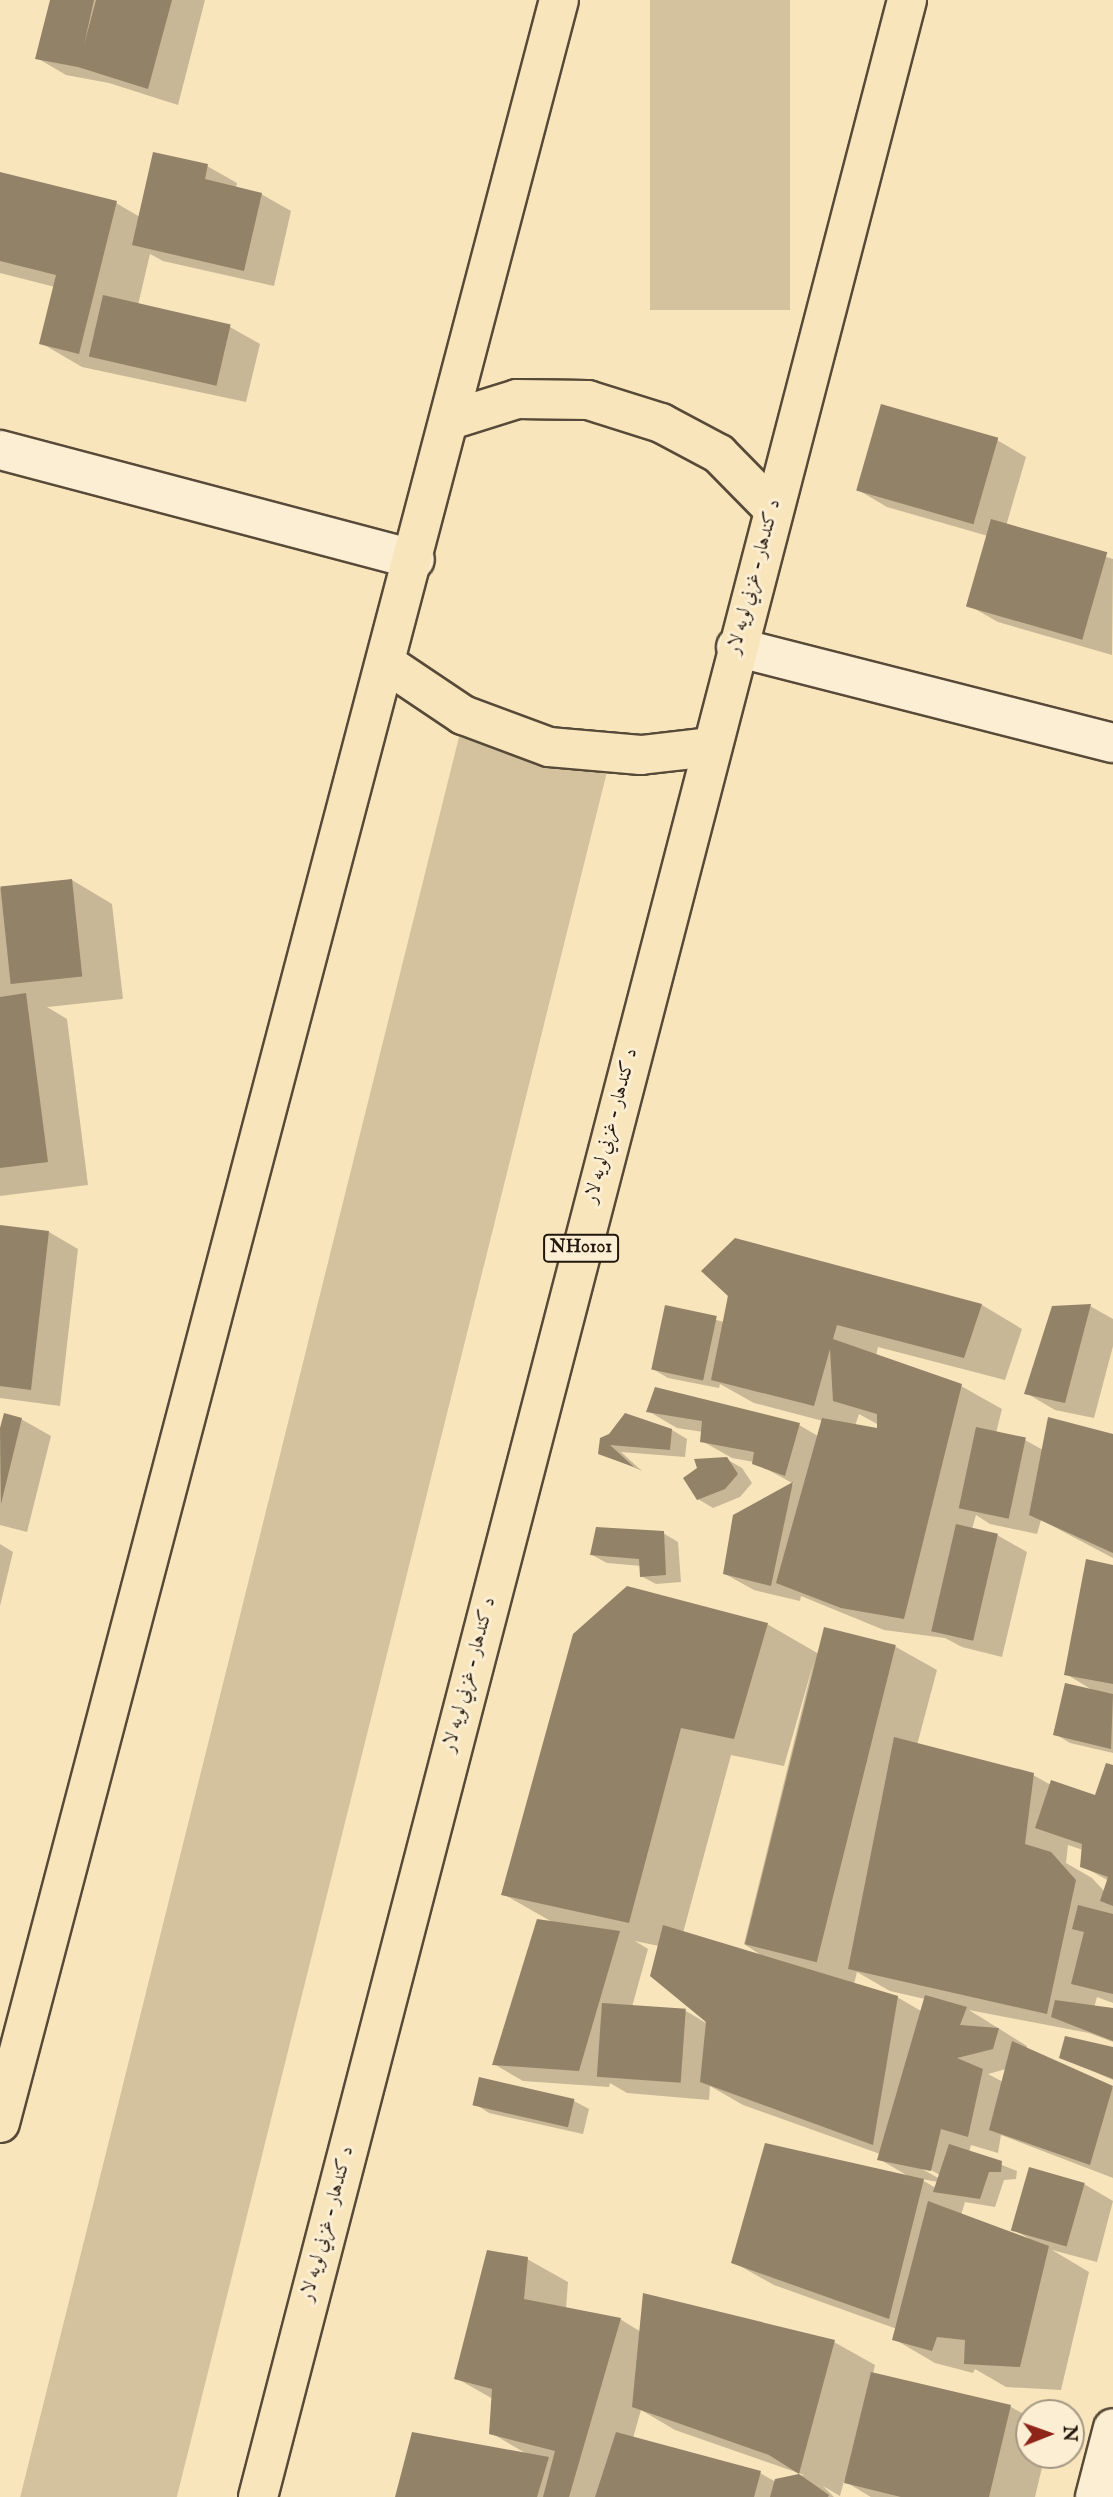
<!DOCTYPE html>
<meta charset="utf-8">
<style>
body{margin:0}
#map{position:relative;width:1113px;height:2497px;overflow:hidden;background:#f9e5bc;font-family:"IM FELL English",Amiri,serif}
div>[style]{position:absolute}
.green>*{inset:0;background:#d4c29e;transform-origin:0 0}
.shadow>*{inset:0;background:#0003}
.building>*{inset:0;background:#928268;transform-origin:0 0}
.roads{filter:drop-shadow(2px 0 #584a38) drop-shadow(-2px 0 #584a38) drop-shadow(0 2px #584a38) drop-shadow(0 -2px #584a38)}
.street>*{height:38px;margin:-19px;padding:0 19px;transform-origin:19px;border-radius:19px;background:#fbeed3}
.highway>*{height:38px;margin:-19px;padding:0 19px;transform-origin:19px;border-radius:19px;background:#f9e5bc}
span{translate:-50% -50%;white-space:nowrap;text-align:center;line-height:1.15;-webkit-text-stroke:6px #fbeed3;paint-order:stroke}
.shield-label span{padding:2px 5px;background:#fbeed3;border:2px solid;border-radius:5px;-webkit-text-stroke-width:0}
.shield-label{font-size:18px;color:#22170c;font-weight:700}
.street-label{font-size:19px;color:#22170c}
.north{position:absolute;left:1015px;top:2399px;width:70px;height:70px;box-sizing:border-box;background:#fbeed3;border:2px solid #a49883;border-radius:50%;rotate:89deg;font-size:19px;font-weight:700;line-height:28px;text-align:center;color:#22170c}
.north::after{content:'';display:block;margin:auto;width:24px;height:32px;background:#8f2418;clip-path:polygon(50% 0,100% 100%,50% 72%,0 100%)}
</style>
<div id="map">
<div class="green">
<i style="left:650px;top:0;width:140px;height:310px"></i>
<i style="left:459px;top:737px;width:152px;height:1819px;rotate:14deg"></i>
</div>
<div class="shadow">
<i style="clip-path:polygon(52px 0,205px 0,178px 105px,109px 83px,66px 75px,37px 58px)"></i>
<i style="clip-path:polygon(207px 166px,237px 183px,236px 188px,261px 194px,291px 211px,274px 286px,163px 261px,150px 254px,138px 305px,230px 327px,260px 344px,246px 402px,82px 367px,41px 343px,55px 287px,0 273px,0 174px,116px 203px,140px 217px)"></i>
<i style="clip-path:polygon(997px 440px,1026px 457px,1006px 526px,1113px 559px,1112px 655px,998px 622px,968px 605px,988px 536px,887px 507px,858px 490px)"></i>
<i style="clip-path:polygon(72px 880px,112px 904px,123px 999px,47px 1007px,67px 1019px,88px 1185px,0 1196px,0 888px)"></i>
<i style="clip-path:polygon(0 1227px,49px 1232px,78px 1249px,60px 1406px,0 1398px)"></i>
<i style="clip-path:polygon(evenodd,736px 1240px,982px 1305px,1022px 1329px,1005px 1380px,878px 1347px,876px 1356px,961px 1386px,1002px 1409px,996px 1433px,1025px 1440px,1043px 1450px,1113px 1436px,1113px 1558px,1041px 1520px,1037px 1534px,990px 1524px,976px 1515px,972px 1529px,997px 1535px,1027px 1552px,1002px 1657px,962px 1647px,945px 1638px,884px 1630px,801px 1596px,800px 1601px,754px 1590px,725px 1574px,735px 1516px,794px 1484px,754px 1462px,732px 1458px,702px 1441px,703px 1432px,677px 1428px,648px 1411px,799px 1425px,818px 1436px,823px 1421px,754px 1403px,720px 1384px,719px 1388px,668px 1378px,653px 1369px,666px 1307px,724px 1322px,736px 1240px,859px 1414px,879px 1425px,879px 1430px,855px 1426px,859px 1414px)"></i>
<i style="clip-path:polygon(1090px 1306px,1113px 1319px,1113px 1346px,1094px 1418px,1055px 1410px,1026px 1393px)"></i>
<i style="clip-path:polygon(21px 1419px,51px 1436px,27px 1532px,0 1525px,0 1429px)"></i>
<i style="clip-path:polygon(672px 1430px,687px 1439px,685px 1457px,621px 1452px,642px 1471px,600px 1453px,601px 1439px)"></i>
<i style="clip-path:polygon(726px 1459px,742px 1468px,752px 1483px,740px 1497px,713px 1508px,698px 1499px)"></i>
<i style="clip-path:polygon(663px 1533px,678px 1542px,681px 1582px,656px 1584px,641px 1576px,641px 1566px,607px 1563px,592px 1555px)"></i>
<i style="clip-path:polygon(0 1544px,13px 1552px,0 1606px)"></i>
<i style="clip-path:polygon(1113px 1566px,1113px 1753px,1070px 1743px,1055px 1734px,1094px 1691px,1066px 1674px)"></i>
<i style="clip-path:polygon(evenodd,767px 1624px,819px 1654px,826px 1629px,896px 1647px,937px 1670px,917px 1745px,1033px 1775px,1051px 1785px,1096px 1797px,1113px 1767px,1113px 2003px,1097px 1997px,1094px 2008px,1113px 2010px,1113px 2042px,1089px 2033px,969px 2010px,1027px 2046px,1026px 2050px,1113px 2088px,1113px 2178px,1001px 2135px,998px 2153px,971px 2145px,969px 2152px,1017px 2171px,1016px 2179px,1004px 2180px,995px 2207px,965px 2202px,961px 2215px,1030px 2239px,1014px 2230px,1084px 2184px,1113px 2201px,1097px 2262px,1052px 2250px,1089px 2272px,1061px 2390px,1006px 2387px,975px 2369px,973px 2373px,935px 2363px,894px 2339px,897px 2329px,774px 2285px,733px 2262px,908px 2176px,879px 2159px,880px 2154px,743px 2105px,710px 2086px,709px 2100px,627px 2093px,610px 2083px,609px 2087px,523px 2081px,494px 2064px,554px 1923px,503px 1894px,767px 1624px,814px 1661px,744px 1944px,764px 1957px,683px 1933px,731px 1755px,784px 1766px,814px 1661px,767px 1624px,1068px 1845px,1083px 1850px,1082px 1866px,1109px 1881px,1105px 1892px,1092px 1878px,1066px 1863px,1068px 1845px,767px 1624px,635px 1941px,659px 1946px,706px 2023px,686px 2011px,632px 2007px,648px 1949px,635px 1941px,767px 1624px,857px 1972px,890px 1991px,925px 1999px,921px 2011px,897px 1997px,854px 1984px,857px 1972px,767px 1624px,1006px 2069px,1003px 2082px,988px 2074px,1006px 2069px,767px 1624px,924px 2166px,940px 2175px,940px 2179px,922px 2169px,924px 2166px,767px 1624px,922px 2179px,938px 2182px,936px 2188px,922px 2180px,922px 2179px)"></i>
<i style="clip-path:polygon(1113px 2048px,1113px 2080px,1061px 2057px)"></i>
<i style="clip-path:polygon(574px 2101px,589px 2109px,583px 2134px,489px 2113px,475px 2104px)"></i>
<i style="clip-path:polygon(evenodd,527px 2259px,568px 2282px,566px 2309px,620px 2319px,641px 2332px,834px 2342px,875px 2365px,873px 2374px,1011px 2407px,1029px 2417px,1029px 2455px,1045px 2455px,1035px 2497px,871px 2497px,844px 2481px,840px 2496px,823px 2486px,834px 2497px,397px 2497px,527px 2454px,491px 2433px,493px 2399px,456px 2378px,527px 2259px,641px 2410px,675px 2430px,804px 2475px,776px 2482px,760px 2473px,633px 2438px,641px 2410px)"></i>
</div>
<div class="building">
<i style="clip-path:polygon(50px 0,94px 0,84px 45px,96px 0,172px 0,148px 89px,78px 67px,35px 59px)"></i>
<i style="clip-path:polygon(153px 152px,208px 164px,205px 179px,262px 193px,244px 271px,132px 245px)"></i>
<i style="clip-path:polygon(0 172px,117px 201px,79px 354px,39px 344px,56px 275px,0 261px)"></i>
<i style="left:103px;top:295px;width:131px;height:63px;rotate:13deg"></i>
<i style="left:881px;top:404px;width:122px;height:90px;rotate:16deg"></i>
<i style="left:991px;top:519px;width:121px;height:91px;rotate:16deg"></i>
<i style="left:72px;top:879px;width:98px;height:72px;rotate:84deg"></i>
<i style="clip-path:polygon(26px 993px,48px 1162px,0 1168px,0 997px)"></i>
<i style="clip-path:polygon(0 1225px,49px 1231px,31px 1390px,0 1386px)"></i>
<i style="clip-path:polygon(735px 1238px,982px 1304px,964px 1358px,837px 1325px,833px 1339px,962px 1384px,904px 1619px,841px 1608px,776px 1583px,822px 1418px,877px 1428px,877px 1414px,833px 1401px,830px 1349px,814px 1406px,711px 1380px,728px 1296px,701px 1271px)"></i>
<i style="clip-path:polygon(1091px 1304px,1065px 1403px,1024px 1394px,1052px 1306px)"></i>
<i style="left:665px;top:1305px;width:53px;height:66px;rotate:12deg"></i>
<i style="clip-path:polygon(655px 1387px,800px 1423px,785px 1476px,752px 1464px,754px 1452px,700px 1442px,702px 1421px,646px 1412px)"></i>
<i style="clip-path:polygon(4px 1413px,22px 1418px,1px 1504px,0 1428px)"></i>
<i style="clip-path:polygon(625px 1413px,672px 1429px,670px 1450px,610px 1445px,634px 1467px,598px 1454px,600px 1438px,609px 1434px)"></i>
<i style="clip-path:polygon(1048px 1417px,1113px 1434px,1113px 1553px,1029px 1515px)"></i>
<i style="left:976px;top:1427px;width:51px;height:83px;rotate:12deg"></i>
<i style="clip-path:polygon(727px 1457px,738px 1474px,725px 1489px,697px 1500px,683px 1478px,697px 1468px,694px 1459px)"></i>
<i style="clip-path:polygon(793px 1482px,771px 1586px,723px 1574px,733px 1515px)"></i>
<i style="left:956px;top:1524px;width:43px;height:110px;rotate:13deg"></i>
<i style="clip-path:polygon(596px 1527px,664px 1531px,666px 1575px,640px 1577px,639px 1559px,590px 1555px)"></i>
<i style="clip-path:polygon(1086px 1559px,1113px 1565px,1113px 1684px,1064px 1675px)"></i>
<i style="clip-path:polygon(627px 1586px,768px 1623px,734px 1739px,681px 1728px,629px 1923px,501px 1895px,573px 1634px)"></i>
<i style="left:824px;top:1627px;width:74px;height:327px;rotate:14deg"></i>
<i style="clip-path:polygon(1065px 1683px,1113px 1694px,1111px 1749px,1053px 1735px)"></i>
<i style="clip-path:polygon(894px 1737px,1034px 1773px,1025px 1844px,1051px 1852px,1076px 1880px,1047px 2014px,848px 1969px)"></i>
<i style="clip-path:polygon(1106px 1763px,1113px 1765px,1113px 1906px,1100px 1901px,1108px 1877px,1080px 1867px,1082px 1844px,1035px 1828px,1051px 1780px,1095px 1795px)"></i>
<i style="clip-path:polygon(1078px 1905px,1113px 1914px,1113px 1994px,1071px 1984px,1084px 1932px,1072px 1929px)"></i>
<i style="clip-path:polygon(537px 1919px,620px 1931px,579px 2071px,492px 2065px)"></i>
<i style="clip-path:polygon(663px 1925px,898px 1996px,873px 2145px,700px 2082px,706px 2022px,650px 1976px)"></i>
<i style="clip-path:polygon(925px 1995px,967px 2007px,960px 2025px,999px 2028px,993px 2049px,957px 2058px,983px 2069px,968px 2137px,941px 2129px,931px 2171px,877px 2160px)"></i>
<i style="clip-path:polygon(1055px 2000px,1113px 2008px,1113px 2041px,1051px 2017px)"></i>
<i style="left:602px;top:2003px;width:84px;height:74px;rotate:4deg"></i>
<i style="clip-path:polygon(1065px 2036px,1113px 2047px,1113px 2079px,1059px 2058px)"></i>
<i style="clip-path:polygon(1012px 2041px,1113px 2086px,1090px 2165px,989px 2130px)"></i>
<i style="left:479px;top:2077px;width:98px;height:29px;rotate:13deg"></i>
<i style="clip-path:polygon(765px 2143px,924px 2179px,889px 2319px,731px 2263px)"></i>
<i style="clip-path:polygon(949px 2144px,1002px 2161px,1001px 2172px,989px 2172px,980px 2199px,933px 2192px)"></i>
<i style="left:1029px;top:2167px;width:58px;height:66px;rotate:16deg"></i>
<i style="clip-path:polygon(928px 2201px,1049px 2246px,1020px 2367px,964px 2364px,965px 2340px,937px 2337px,932px 2351px,892px 2340px)"></i>
<i style="clip-path:polygon(487px 2250px,528px 2257px,524px 2299px,621px 2318px,569px 2497px,543px 2497px,555px 2451px,489px 2434px,492px 2389px,454px 2379px)"></i>
<i style="clip-path:polygon(643px 2293px,835px 2340px,799px 2474px,769px 2455px,632px 2407px)"></i>
<i style="clip-path:polygon(871px 2372px,1011px 2405px,989px 2497px,901px 2497px,844px 2483px)"></i>
<i style="clip-path:polygon(412px 2432px,549px 2457px,537px 2497px,395px 2497px)"></i>
<i style="clip-path:polygon(616px 2432px,761px 2471px,754px 2497px,595px 2497px)"></i>
<i style="clip-path:polygon(799px 2474px,829px 2495px,828px 2497px,770px 2497px,775px 2479px)"></i>
</div>
<div class="roads">
<div class="street">
<i style="left:0;top:450px;width:429px;rotate:14.8deg"></i>
<i style="left:736px;top:647px;width:389px;rotate:14.3deg"></i>
<i style="left:1095px;top:2497px;width:71px;rotate:-75.4deg"></i>
</div>
<div class="highway">
<i style="left:450px;top:420px;width:70px;rotate:-17.4deg"></i>
<i style="left:517px;top:399px;width:71px;rotate:0.8deg"></i>
<i style="left:588px;top:400px;width:77px;rotate:17.5deg"></i>
<i style="left:661px;top:423px;width:66px;rotate:28.1deg"></i>
<i style="left:719px;top:454px;width:77px;rotate:45.5deg"></i>
<i style="left:387px;top:664px;width:92px;rotate:33.9deg"></i>
<i style="left:463px;top:715px;width:92px;rotate:20.4deg"></i>
<i style="left:549px;top:747px;width:92px;rotate:5deg"></i>
<i style="left:641px;top:755px;width:69px;rotate:-6.6deg"></i>
<i style="left:0;top:2123px;width:2195px;rotate:-75.25deg"></i>
<i style="left:258px;top:2497px;width:2580px;rotate:-75.43deg"></i>
</div>
</div>
<div class="shield-label">
<span style="left:581px;top:1248px">NH0101</span>
</div>
<div class="street-label">
<span style="left:755px;top:577px;rotate:-75deg">د کندهار - غزني لويه لار</span>
<span style="left:612px;top:1126px;rotate:-75deg">د کندهار - غزني لويه لار</span>
<span style="left:470px;top:1675px;rotate:-75deg">د کندهار - غزني لويه لار</span>
<span style="left:328px;top:2224px;rotate:-75deg">د کندهار - غزني لويه لار</span>
</div>
<div class="north">N</div>
</div>
